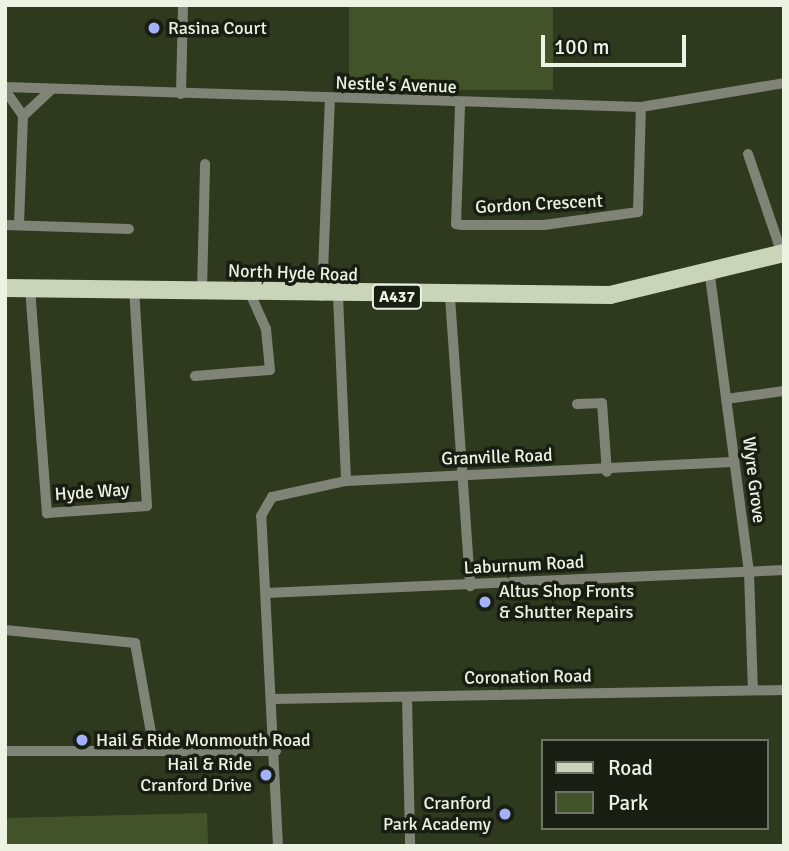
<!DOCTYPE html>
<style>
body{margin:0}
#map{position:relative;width:789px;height:851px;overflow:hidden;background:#2e391e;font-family:Signika,sans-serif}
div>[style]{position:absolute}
.green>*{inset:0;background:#435329;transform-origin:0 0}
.minor>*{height:10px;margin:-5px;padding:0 5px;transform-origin:5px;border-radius:5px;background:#7f8477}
.primary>*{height:18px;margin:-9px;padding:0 9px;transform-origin:9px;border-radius:9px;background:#c9d4b9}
.dots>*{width:19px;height:19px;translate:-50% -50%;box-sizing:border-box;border:4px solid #191e12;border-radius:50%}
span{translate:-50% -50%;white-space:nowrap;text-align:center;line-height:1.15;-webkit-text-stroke:7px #191e12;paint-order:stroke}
.shield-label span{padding:2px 5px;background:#191e12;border:2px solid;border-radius:5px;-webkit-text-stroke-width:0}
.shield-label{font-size:16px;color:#ecf3e3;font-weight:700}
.poi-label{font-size:18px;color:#ecf3e3}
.left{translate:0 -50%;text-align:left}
.right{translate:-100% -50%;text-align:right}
.street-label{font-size:18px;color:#ecf3e3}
.frame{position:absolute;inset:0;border:7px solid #ecf3e3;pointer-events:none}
.legend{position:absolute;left:541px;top:739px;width:228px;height:91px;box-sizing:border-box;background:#191e12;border:2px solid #6d7366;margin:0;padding:9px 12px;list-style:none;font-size:21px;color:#ecf3e3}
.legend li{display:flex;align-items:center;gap:14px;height:35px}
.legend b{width:35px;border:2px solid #6d7366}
.scale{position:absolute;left:541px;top:35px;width:145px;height:32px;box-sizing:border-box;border:4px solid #ecf3e3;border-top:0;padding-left:9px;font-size:21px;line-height:24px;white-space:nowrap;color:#ecf3e3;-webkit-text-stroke:5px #191e12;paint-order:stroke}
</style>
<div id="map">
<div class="green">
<i style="left:349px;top:5px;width:204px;height:85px"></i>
<i style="clip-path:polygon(207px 813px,208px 846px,5px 846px,5px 818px)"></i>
</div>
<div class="minor">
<i style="left:5px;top:87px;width:636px;rotate:1.8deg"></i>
<i style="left:641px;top:107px;width:145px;rotate:-9.5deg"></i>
<i style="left:5px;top:90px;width:32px;rotate:55deg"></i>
<i style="left:23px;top:116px;width:109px;rotate:92.1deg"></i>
<i style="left:181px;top:94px;width:89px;rotate:-88.7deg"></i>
<i style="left:460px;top:105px;width:119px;rotate:91.9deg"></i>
<i style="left:456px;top:224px;width:6px;rotate:9deg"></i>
<i style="left:462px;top:225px;width:82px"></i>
<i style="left:544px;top:225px;width:95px;rotate:-7.9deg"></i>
<i style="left:638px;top:212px;width:105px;rotate:-88.4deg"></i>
<i style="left:23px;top:116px;width:38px;rotate:-43deg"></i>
<i style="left:748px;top:154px;width:106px;rotate:71.2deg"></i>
<i style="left:5px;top:225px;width:124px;rotate:1.8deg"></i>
<i style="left:710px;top:276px;width:299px;rotate:82.5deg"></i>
<i style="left:749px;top:572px;width:118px;rotate:88.1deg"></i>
<i style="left:30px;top:288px;width:226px;rotate:85.7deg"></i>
<i style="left:47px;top:513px;width:100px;rotate:-4deg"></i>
<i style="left:147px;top:506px;width:218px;rotate:-93.4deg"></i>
<i style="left:202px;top:290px;width:126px;rotate:-88.6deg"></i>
<i style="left:322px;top:296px;width:196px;rotate:-87.7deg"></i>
<i style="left:338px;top:296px;width:185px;rotate:87.5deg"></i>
<i style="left:450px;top:297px;width:290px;rotate:86deg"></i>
<i style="left:195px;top:376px;width:75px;rotate:-4.6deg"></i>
<i style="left:270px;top:370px;width:41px;rotate:-95.6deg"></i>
<i style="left:266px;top:329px;width:37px;rotate:-114deg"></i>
<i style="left:726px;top:399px;width:59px;rotate:-7.9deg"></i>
<i style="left:577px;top:404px;width:25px;rotate:-2deg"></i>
<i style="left:602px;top:403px;width:69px;rotate:85.9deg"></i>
<i style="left:266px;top:593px;width:519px;rotate:-2.54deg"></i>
<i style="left:5px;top:630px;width:131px;rotate:5.7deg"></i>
<i style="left:135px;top:643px;width:109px;rotate:79.9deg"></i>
<i style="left:407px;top:697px;width:149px;rotate:88.8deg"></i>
<i style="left:273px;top:699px;width:511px;rotate:-1.01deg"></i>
<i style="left:5px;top:751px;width:271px"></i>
<i style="left:278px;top:846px;width:330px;rotate:-92.9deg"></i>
<i style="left:261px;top:516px;width:22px;rotate:-60deg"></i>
<i style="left:272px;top:497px;width:76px;rotate:-12.2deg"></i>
<i style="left:346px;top:481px;width:387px;rotate:-2.8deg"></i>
</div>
<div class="primary">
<i style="left:5px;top:288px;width:605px;rotate:0.66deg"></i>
<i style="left:610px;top:295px;width:179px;rotate:-13.6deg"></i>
</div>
<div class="dots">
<i style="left:154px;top:28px;background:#a4b1fc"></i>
<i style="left:485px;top:602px;background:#a4b1fc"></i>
<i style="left:82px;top:740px;background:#a4b1fc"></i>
<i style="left:266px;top:775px;background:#a4b1fc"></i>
<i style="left:505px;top:814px;background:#a4b1fc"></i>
</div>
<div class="shield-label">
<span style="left:397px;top:297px">A437</span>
</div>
<div class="poi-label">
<span class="left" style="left:168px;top:28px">Rasina Court</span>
<span class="left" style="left:499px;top:602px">Altus Shop Fronts<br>&amp; Shutter Repairs</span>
<span class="left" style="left:96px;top:740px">Hail &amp; Ride Monmouth Road</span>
<span class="right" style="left:252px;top:775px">Hail &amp; Ride<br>Cranford Drive</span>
<span class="right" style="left:491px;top:814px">Cranford<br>Park Academy</span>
</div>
<div class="street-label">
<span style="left:396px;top:85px;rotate:2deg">Nestle's Avenue</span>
<span style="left:539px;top:204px;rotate:-3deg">Gordon Crescent</span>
<span style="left:293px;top:273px;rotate:2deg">North Hyde Road</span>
<span style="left:497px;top:457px;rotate:-2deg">Granville Road</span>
<span style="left:754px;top:480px;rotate:83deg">Wyre Grove</span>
<span style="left:92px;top:492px;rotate:-4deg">Hyde Way</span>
<span style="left:524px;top:565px;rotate:-3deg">Laburnum Road</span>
<span style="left:528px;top:677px;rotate:-1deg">Coronation Road</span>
</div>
<div class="frame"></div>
<ul class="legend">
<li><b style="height:9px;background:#c9d4b9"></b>Road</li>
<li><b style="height:19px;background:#435329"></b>Park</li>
</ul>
<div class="scale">100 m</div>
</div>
